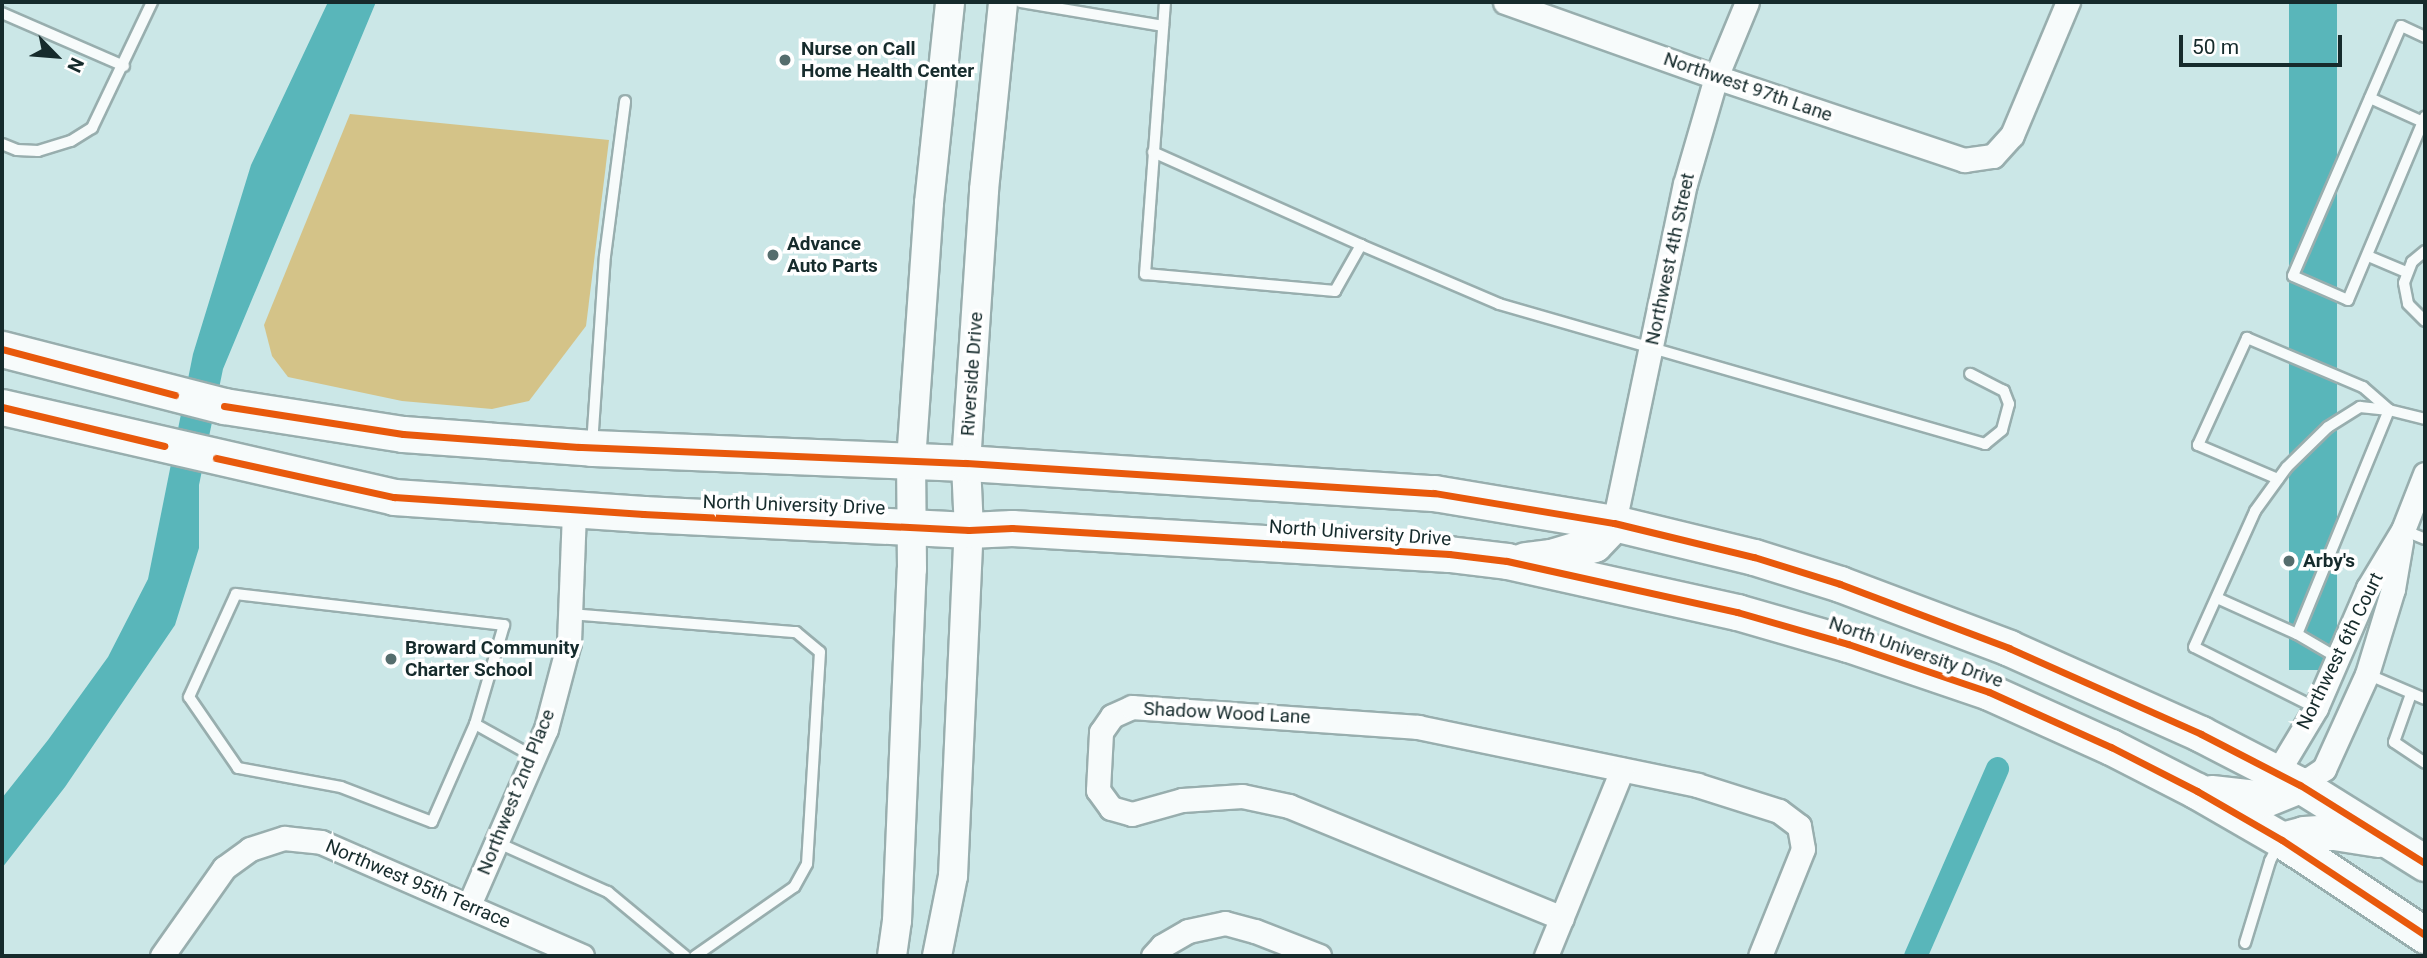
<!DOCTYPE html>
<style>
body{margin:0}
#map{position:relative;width:2427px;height:958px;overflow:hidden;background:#cbe7e7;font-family:Roboto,sans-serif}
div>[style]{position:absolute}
.forest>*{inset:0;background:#d4c388}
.water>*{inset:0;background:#59b6ba;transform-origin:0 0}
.canal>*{height:23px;margin:-11.5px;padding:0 11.5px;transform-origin:11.5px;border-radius:11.5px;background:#59b6ba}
.roads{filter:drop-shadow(2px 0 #98aeae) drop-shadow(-2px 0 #98aeae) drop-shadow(0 2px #98aeae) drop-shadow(0 -2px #98aeae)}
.service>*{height:10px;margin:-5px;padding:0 5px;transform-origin:5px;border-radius:5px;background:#f7fbfb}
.minor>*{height:23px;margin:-11.5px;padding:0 11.5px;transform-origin:11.5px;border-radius:11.5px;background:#f7fbfb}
.tertiary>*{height:28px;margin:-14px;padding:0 14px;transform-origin:14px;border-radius:14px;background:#f7fbfb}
.primary>*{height:35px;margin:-17.5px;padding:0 17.5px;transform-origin:17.5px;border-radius:17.5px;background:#f7fbfb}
.cycleway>*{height:7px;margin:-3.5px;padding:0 3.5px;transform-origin:3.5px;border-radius:3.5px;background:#e8590c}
.dots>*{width:19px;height:19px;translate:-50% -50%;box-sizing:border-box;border:4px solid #fff;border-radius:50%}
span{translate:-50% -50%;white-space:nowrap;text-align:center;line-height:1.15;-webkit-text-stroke:7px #fff;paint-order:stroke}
.poi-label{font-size:19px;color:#162b2c;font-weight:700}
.left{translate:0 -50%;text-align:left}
.street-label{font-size:19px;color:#162b2c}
.frame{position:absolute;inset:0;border:4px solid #162b2c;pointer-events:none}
.north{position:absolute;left:21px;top:21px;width:70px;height:70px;-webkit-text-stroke:5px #fff;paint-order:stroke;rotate:115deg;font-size:19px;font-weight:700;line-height:28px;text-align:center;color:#162b2c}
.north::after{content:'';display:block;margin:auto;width:24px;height:32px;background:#162b2c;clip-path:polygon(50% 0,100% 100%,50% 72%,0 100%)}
.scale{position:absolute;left:2179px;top:35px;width:163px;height:32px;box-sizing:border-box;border:4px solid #162b2c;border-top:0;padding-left:9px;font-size:21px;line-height:24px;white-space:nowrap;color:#162b2c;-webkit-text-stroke:5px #fff;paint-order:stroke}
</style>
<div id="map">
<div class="forest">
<i style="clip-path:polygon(350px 114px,609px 140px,586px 326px,529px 401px,492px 409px,402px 401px,288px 377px,272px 356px,264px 325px)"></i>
</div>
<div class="water">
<i style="clip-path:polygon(328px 2px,376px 2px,223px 369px,199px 485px,199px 548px,175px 625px,65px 787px,2px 868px,2px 798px,48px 740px,108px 657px,148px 579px,193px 354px,251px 165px)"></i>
<i style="left:2289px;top:2px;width:48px;height:668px"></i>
</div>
<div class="canal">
<i style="left:1915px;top:956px;width:205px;rotate:-66.4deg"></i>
</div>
<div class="roads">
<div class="service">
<i style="left:1020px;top:2px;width:145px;rotate:9.5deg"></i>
<i style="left:1165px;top:2px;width:273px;rotate:94.2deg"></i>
<i style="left:1145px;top:274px;width:191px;rotate:5.1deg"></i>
<i style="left:1335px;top:291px;width:53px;rotate:-60.5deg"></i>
<i style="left:1361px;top:245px;width:150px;rotate:23.1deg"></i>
<i style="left:1499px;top:304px;width:506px;rotate:16.07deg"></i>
<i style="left:1985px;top:444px;width:22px;rotate:-39deg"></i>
<i style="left:2002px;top:430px;width:27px;rotate:-75deg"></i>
<i style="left:2009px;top:404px;width:14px;rotate:-111deg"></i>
<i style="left:2004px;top:391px;width:38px;rotate:-153deg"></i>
<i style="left:2px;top:13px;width:133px;rotate:23.5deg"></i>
<i style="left:2425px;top:37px;width:26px;rotate:-155deg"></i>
<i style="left:2401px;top:26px;width:272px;rotate:113.4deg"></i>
<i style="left:2293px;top:276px;width:60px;rotate:23.6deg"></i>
<i style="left:2348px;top:300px;width:199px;rotate:-67.2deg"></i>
<i style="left:2370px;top:98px;width:60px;rotate:24.4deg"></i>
<i style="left:2px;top:144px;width:16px;rotate:22deg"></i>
<i style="left:17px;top:150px;width:21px;rotate:3deg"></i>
<i style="left:38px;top:151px;width:34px;rotate:-17deg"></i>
<i style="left:71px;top:141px;width:25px;rotate:-32deg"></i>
<i style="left:92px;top:128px;width:140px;rotate:-64.5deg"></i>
<i style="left:1153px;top:152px;width:228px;rotate:24.1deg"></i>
<i style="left:2425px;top:251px;width:17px;rotate:140deg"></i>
<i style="left:2412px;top:262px;width:22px;rotate:111deg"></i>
<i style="left:2404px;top:283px;width:21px;rotate:79deg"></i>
<i style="left:2408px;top:304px;width:24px;rotate:45deg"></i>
<i style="left:2368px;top:256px;width:41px;rotate:22.8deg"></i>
<i style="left:592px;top:445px;width:189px;rotate:-86.1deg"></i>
<i style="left:605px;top:256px;width:156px;rotate:-82.6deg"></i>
<i style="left:2278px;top:479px;width:87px;rotate:-157deg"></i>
<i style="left:2198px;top:445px;width:118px;rotate:-65.4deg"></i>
<i style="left:2247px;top:338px;width:126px;rotate:22.9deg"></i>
<i style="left:2363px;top:387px;width:35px;rotate:41deg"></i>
<i style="left:2389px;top:410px;width:242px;rotate:112.3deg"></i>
<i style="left:2403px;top:530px;width:24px;rotate:22deg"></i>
<i style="left:2217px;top:598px;width:88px;rotate:24.2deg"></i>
<i style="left:2297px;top:634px;width:48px;rotate:30.3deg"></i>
<i style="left:570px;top:614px;width:227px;rotate:4.6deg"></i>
<i style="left:796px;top:632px;width:31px;rotate:40deg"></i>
<i style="left:820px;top:652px;width:212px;rotate:93.5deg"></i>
<i style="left:807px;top:864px;width:26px;rotate:119deg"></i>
<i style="left:794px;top:887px;width:121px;rotate:145.1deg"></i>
<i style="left:2367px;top:674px;width:63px;rotate:23.3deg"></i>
<i style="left:2411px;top:694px;width:51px;rotate:109.5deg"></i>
<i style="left:2394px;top:742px;width:37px;rotate:34deg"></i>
<i style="left:2316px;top:708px;width:136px;rotate:-153.4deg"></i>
<i style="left:2194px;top:647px;width:149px;rotate:-65.8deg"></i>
<i style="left:2255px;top:511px;width:54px;rotate:-54deg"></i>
<i style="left:2287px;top:467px;width:57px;rotate:-44.3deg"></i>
<i style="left:2328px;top:427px;width:38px;rotate:-32deg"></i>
<i style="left:2360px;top:407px;width:29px;rotate:6deg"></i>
<i style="left:2389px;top:410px;width:37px;rotate:14deg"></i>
<i style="left:475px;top:724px;width:107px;rotate:113.7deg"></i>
<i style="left:432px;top:822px;width:97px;rotate:-159deg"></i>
<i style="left:341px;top:787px;width:105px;rotate:-169.5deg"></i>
<i style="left:238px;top:768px;width:86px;rotate:-124.6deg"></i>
<i style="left:189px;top:697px;width:113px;rotate:-65.5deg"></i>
<i style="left:236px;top:594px;width:270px;rotate:6.6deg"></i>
<i style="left:504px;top:625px;width:103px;rotate:106.3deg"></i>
<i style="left:475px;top:724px;width:68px;rotate:29.2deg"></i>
<i style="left:496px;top:842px;width:123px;rotate:24.1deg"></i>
<i style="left:608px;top:892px;width:100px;rotate:39.7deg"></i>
<i style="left:2245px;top:943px;width:86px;rotate:-73deg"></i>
<i style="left:2270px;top:861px;width:20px;rotate:-63deg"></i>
</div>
<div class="minor">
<i style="left:1505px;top:2px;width:224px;rotate:19.6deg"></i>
<i style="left:1716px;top:77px;width:262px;rotate:18.5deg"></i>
<i style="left:1964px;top:160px;width:29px;rotate:-8deg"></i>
<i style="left:1993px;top:156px;width:28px;rotate:-48deg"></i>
<i style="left:2012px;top:135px;width:144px;rotate:-67.2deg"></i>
<i style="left:1614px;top:523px;width:346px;rotate:-78.2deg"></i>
<i style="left:1685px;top:184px;width:111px;rotate:-73.8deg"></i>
<i style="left:1716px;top:77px;width:81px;rotate:-67.5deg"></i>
<i style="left:2277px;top:773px;width:76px;rotate:-59deg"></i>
<i style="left:2316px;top:708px;width:131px;rotate:-66.6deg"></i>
<i style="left:2368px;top:588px;width:68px;rotate:-58.9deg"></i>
<i style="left:2403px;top:530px;width:60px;rotate:-68.6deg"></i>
<i style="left:2300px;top:785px;width:29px;rotate:-34deg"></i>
<i style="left:2324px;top:769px;width:104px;rotate:-65.6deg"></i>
<i style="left:2367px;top:674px;width:89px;rotate:-73deg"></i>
<i style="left:2393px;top:589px;width:48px;rotate:-80.3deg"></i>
<i style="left:469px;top:905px;width:192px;rotate:-66.4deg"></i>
<i style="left:546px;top:729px;width:90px;rotate:-75.2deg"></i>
<i style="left:569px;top:642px;width:131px;rotate:-87.8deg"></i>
<i style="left:1562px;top:918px;width:295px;rotate:-157.7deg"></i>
<i style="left:1289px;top:806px;width:48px;rotate:-168deg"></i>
<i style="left:1242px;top:796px;width:60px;rotate:176.2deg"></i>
<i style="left:1182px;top:800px;width:52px;rotate:164.4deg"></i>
<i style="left:1132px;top:814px;width:22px;rotate:-164deg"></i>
<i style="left:1111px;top:808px;width:22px;rotate:-126deg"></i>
<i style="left:1098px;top:790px;width:58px;rotate:-87deg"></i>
<i style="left:1101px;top:732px;width:19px;rotate:-55deg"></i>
<i style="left:1112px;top:716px;width:22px;rotate:-24deg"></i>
<i style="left:1132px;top:707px;width:287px;rotate:4deg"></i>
<i style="left:1418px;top:727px;width:285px;rotate:11.7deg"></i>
<i style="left:1697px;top:785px;width:86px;rotate:17.6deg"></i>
<i style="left:1779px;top:811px;width:25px;rotate:37deg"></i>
<i style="left:1799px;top:826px;width:23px;rotate:80deg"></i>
<i style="left:1803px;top:849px;width:115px;rotate:111.9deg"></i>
<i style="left:162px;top:956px;width:108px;rotate:-54.8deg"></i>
<i style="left:224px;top:868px;width:32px;rotate:-36deg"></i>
<i style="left:250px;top:849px;width:36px;rotate:-18deg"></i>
<i style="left:284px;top:838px;width:37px;rotate:6deg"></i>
<i style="left:321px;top:842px;width:285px;rotate:23.6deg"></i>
<i style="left:1153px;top:956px;width:13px;rotate:-48deg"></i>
<i style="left:1162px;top:946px;width:30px;rotate:-30deg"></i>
<i style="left:1188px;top:931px;width:38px;rotate:-12deg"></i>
<i style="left:1225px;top:923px;width:31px;rotate:15deg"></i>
<i style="left:1255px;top:931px;width:69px;rotate:21.3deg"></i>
<i style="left:1546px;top:956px;width:201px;rotate:-67.8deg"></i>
</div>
<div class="tertiary">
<i style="left:892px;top:956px;width:35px;rotate:-82deg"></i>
<i style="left:897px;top:921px;width:352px;rotate:-87.6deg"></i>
<i style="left:912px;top:569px;width:108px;rotate:-90.5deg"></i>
<i style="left:911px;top:461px;width:259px;rotate:-86deg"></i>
<i style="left:929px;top:203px;width:202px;rotate:-84deg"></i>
<i style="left:937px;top:956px;width:82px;rotate:-78.7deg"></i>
<i style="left:953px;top:876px;width:346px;rotate:-87.4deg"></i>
<i style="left:969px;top:530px;width:67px;rotate:-92.6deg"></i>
<i style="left:966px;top:463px;width:274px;rotate:-86.2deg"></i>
<i style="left:984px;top:190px;width:189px;rotate:-84.2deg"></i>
</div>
<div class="primary">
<i style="left:2px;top:349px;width:229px;rotate:14.4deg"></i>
<i style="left:224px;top:406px;width:181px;rotate:8.9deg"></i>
<i style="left:403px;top:434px;width:190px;rotate:4.2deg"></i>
<i style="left:592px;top:448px;width:374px;rotate:2.3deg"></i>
<i style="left:966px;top:463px;width:469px;rotate:3.7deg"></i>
<i style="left:1434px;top:493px;width:182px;rotate:9.5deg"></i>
<i style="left:1614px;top:523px;width:144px;rotate:13.7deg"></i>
<i style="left:1754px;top:557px;width:90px;rotate:17.4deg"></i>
<i style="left:1840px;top:584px;width:181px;rotate:20.7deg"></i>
<i style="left:2009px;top:648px;width:210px;rotate:24.1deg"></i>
<i style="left:2201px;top:734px;width:111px;rotate:27.3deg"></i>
<i style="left:2300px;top:785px;width:147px;rotate:32deg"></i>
<i style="left:2px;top:407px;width:402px;rotate:12.9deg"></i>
<i style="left:394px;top:497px;width:250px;rotate:3.9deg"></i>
<i style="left:643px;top:514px;width:326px;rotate:2.8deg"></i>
<i style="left:969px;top:530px;width:43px;rotate:-2.7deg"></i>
<i style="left:1012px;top:528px;width:438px;rotate:3.4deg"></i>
<i style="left:1449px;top:554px;width:58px;rotate:6.9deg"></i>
<i style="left:1507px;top:561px;width:236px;rotate:12.5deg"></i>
<i style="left:1737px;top:612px;width:116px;rotate:16.1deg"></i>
<i style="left:1848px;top:644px;width:149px;rotate:18.8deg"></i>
<i style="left:1989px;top:692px;width:134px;rotate:24.3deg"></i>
<i style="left:2111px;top:747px;width:97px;rotate:27.1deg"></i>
<i style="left:2197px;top:791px;width:98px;rotate:30deg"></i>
<i style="left:2282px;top:840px;width:172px;rotate:33.6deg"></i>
<i style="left:1525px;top:560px;width:26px;rotate:-7deg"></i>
<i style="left:1551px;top:557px;width:45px;rotate:-16.8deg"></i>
<i style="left:1594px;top:544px;width:29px;rotate:-46deg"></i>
<i style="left:2211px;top:793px;width:54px;rotate:6.3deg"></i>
<i style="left:2265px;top:799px;width:38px;rotate:-22deg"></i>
<i style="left:2282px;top:840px;width:23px;rotate:-15deg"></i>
<i style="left:2304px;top:834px;width:30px;rotate:-4deg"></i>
<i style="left:2334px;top:832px;width:45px;rotate:9deg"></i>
</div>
</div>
<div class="cycleway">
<i style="left:2px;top:349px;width:179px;rotate:14.9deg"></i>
<i style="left:224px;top:406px;width:181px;rotate:8.9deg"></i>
<i style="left:403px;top:434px;width:176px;rotate:4.2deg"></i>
<i style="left:579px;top:447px;width:387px;rotate:2.4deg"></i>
<i style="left:966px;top:463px;width:469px;rotate:3.7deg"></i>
<i style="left:1434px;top:493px;width:182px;rotate:9.5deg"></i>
<i style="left:1614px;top:523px;width:144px;rotate:13.7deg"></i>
<i style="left:1754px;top:557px;width:90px;rotate:17.4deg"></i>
<i style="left:1840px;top:584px;width:181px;rotate:20.7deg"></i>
<i style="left:2009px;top:648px;width:210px;rotate:24.1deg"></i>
<i style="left:2201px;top:734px;width:111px;rotate:27.3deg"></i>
<i style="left:2300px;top:785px;width:147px;rotate:32deg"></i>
<i style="left:2px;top:407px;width:167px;rotate:13.5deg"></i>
<i style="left:216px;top:458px;width:182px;rotate:12.4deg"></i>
<i style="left:394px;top:497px;width:250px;rotate:3.9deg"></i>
<i style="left:643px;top:514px;width:326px;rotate:2.8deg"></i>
<i style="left:969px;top:530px;width:43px;rotate:-2.7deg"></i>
<i style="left:1012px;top:528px;width:438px;rotate:3.4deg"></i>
<i style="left:1449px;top:554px;width:58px;rotate:6.9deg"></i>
<i style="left:1507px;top:561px;width:236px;rotate:12.5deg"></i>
<i style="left:1737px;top:612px;width:116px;rotate:16.1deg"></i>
<i style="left:1848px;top:644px;width:149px;rotate:18.8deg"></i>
<i style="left:1989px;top:692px;width:134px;rotate:24.3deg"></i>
<i style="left:2111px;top:747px;width:97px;rotate:27.1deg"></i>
<i style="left:2197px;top:791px;width:98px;rotate:30deg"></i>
<i style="left:2282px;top:840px;width:172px;rotate:33.6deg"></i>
</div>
<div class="dots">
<i style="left:785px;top:60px;background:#556d6d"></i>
<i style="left:773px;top:255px;background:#556d6d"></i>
<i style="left:2289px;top:561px;background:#556d6d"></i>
<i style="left:391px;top:659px;background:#556d6d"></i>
</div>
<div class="poi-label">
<span class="left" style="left:801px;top:60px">Nurse on Call<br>Home Health Center</span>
<span class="left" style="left:787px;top:255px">Advance<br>Auto Parts</span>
<span class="left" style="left:2303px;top:561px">Arby's</span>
<span class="left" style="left:405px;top:659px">Broward Community<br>Charter School</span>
</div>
<div class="street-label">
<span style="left:1748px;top:87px;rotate:19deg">Northwest 97th Lane</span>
<span style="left:1670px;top:259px;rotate:-78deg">Northwest 4th Street</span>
<span style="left:972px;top:374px;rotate:-86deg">Riverside Drive</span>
<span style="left:794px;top:505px;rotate:2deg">North University Drive</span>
<span style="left:1360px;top:533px;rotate:4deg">North University Drive</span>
<span style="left:2340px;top:651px;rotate:-64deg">Northwest 6th Court</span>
<span style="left:1916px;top:652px;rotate:19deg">North University Drive</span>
<span style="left:1227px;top:713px;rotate:3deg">Shadow Wood Lane</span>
<span style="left:516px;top:792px;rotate:-68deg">Northwest 2nd Place</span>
<span style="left:418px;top:884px;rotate:23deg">Northwest 95th Terrace</span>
</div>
<div class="frame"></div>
<div class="north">N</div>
<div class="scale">50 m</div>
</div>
